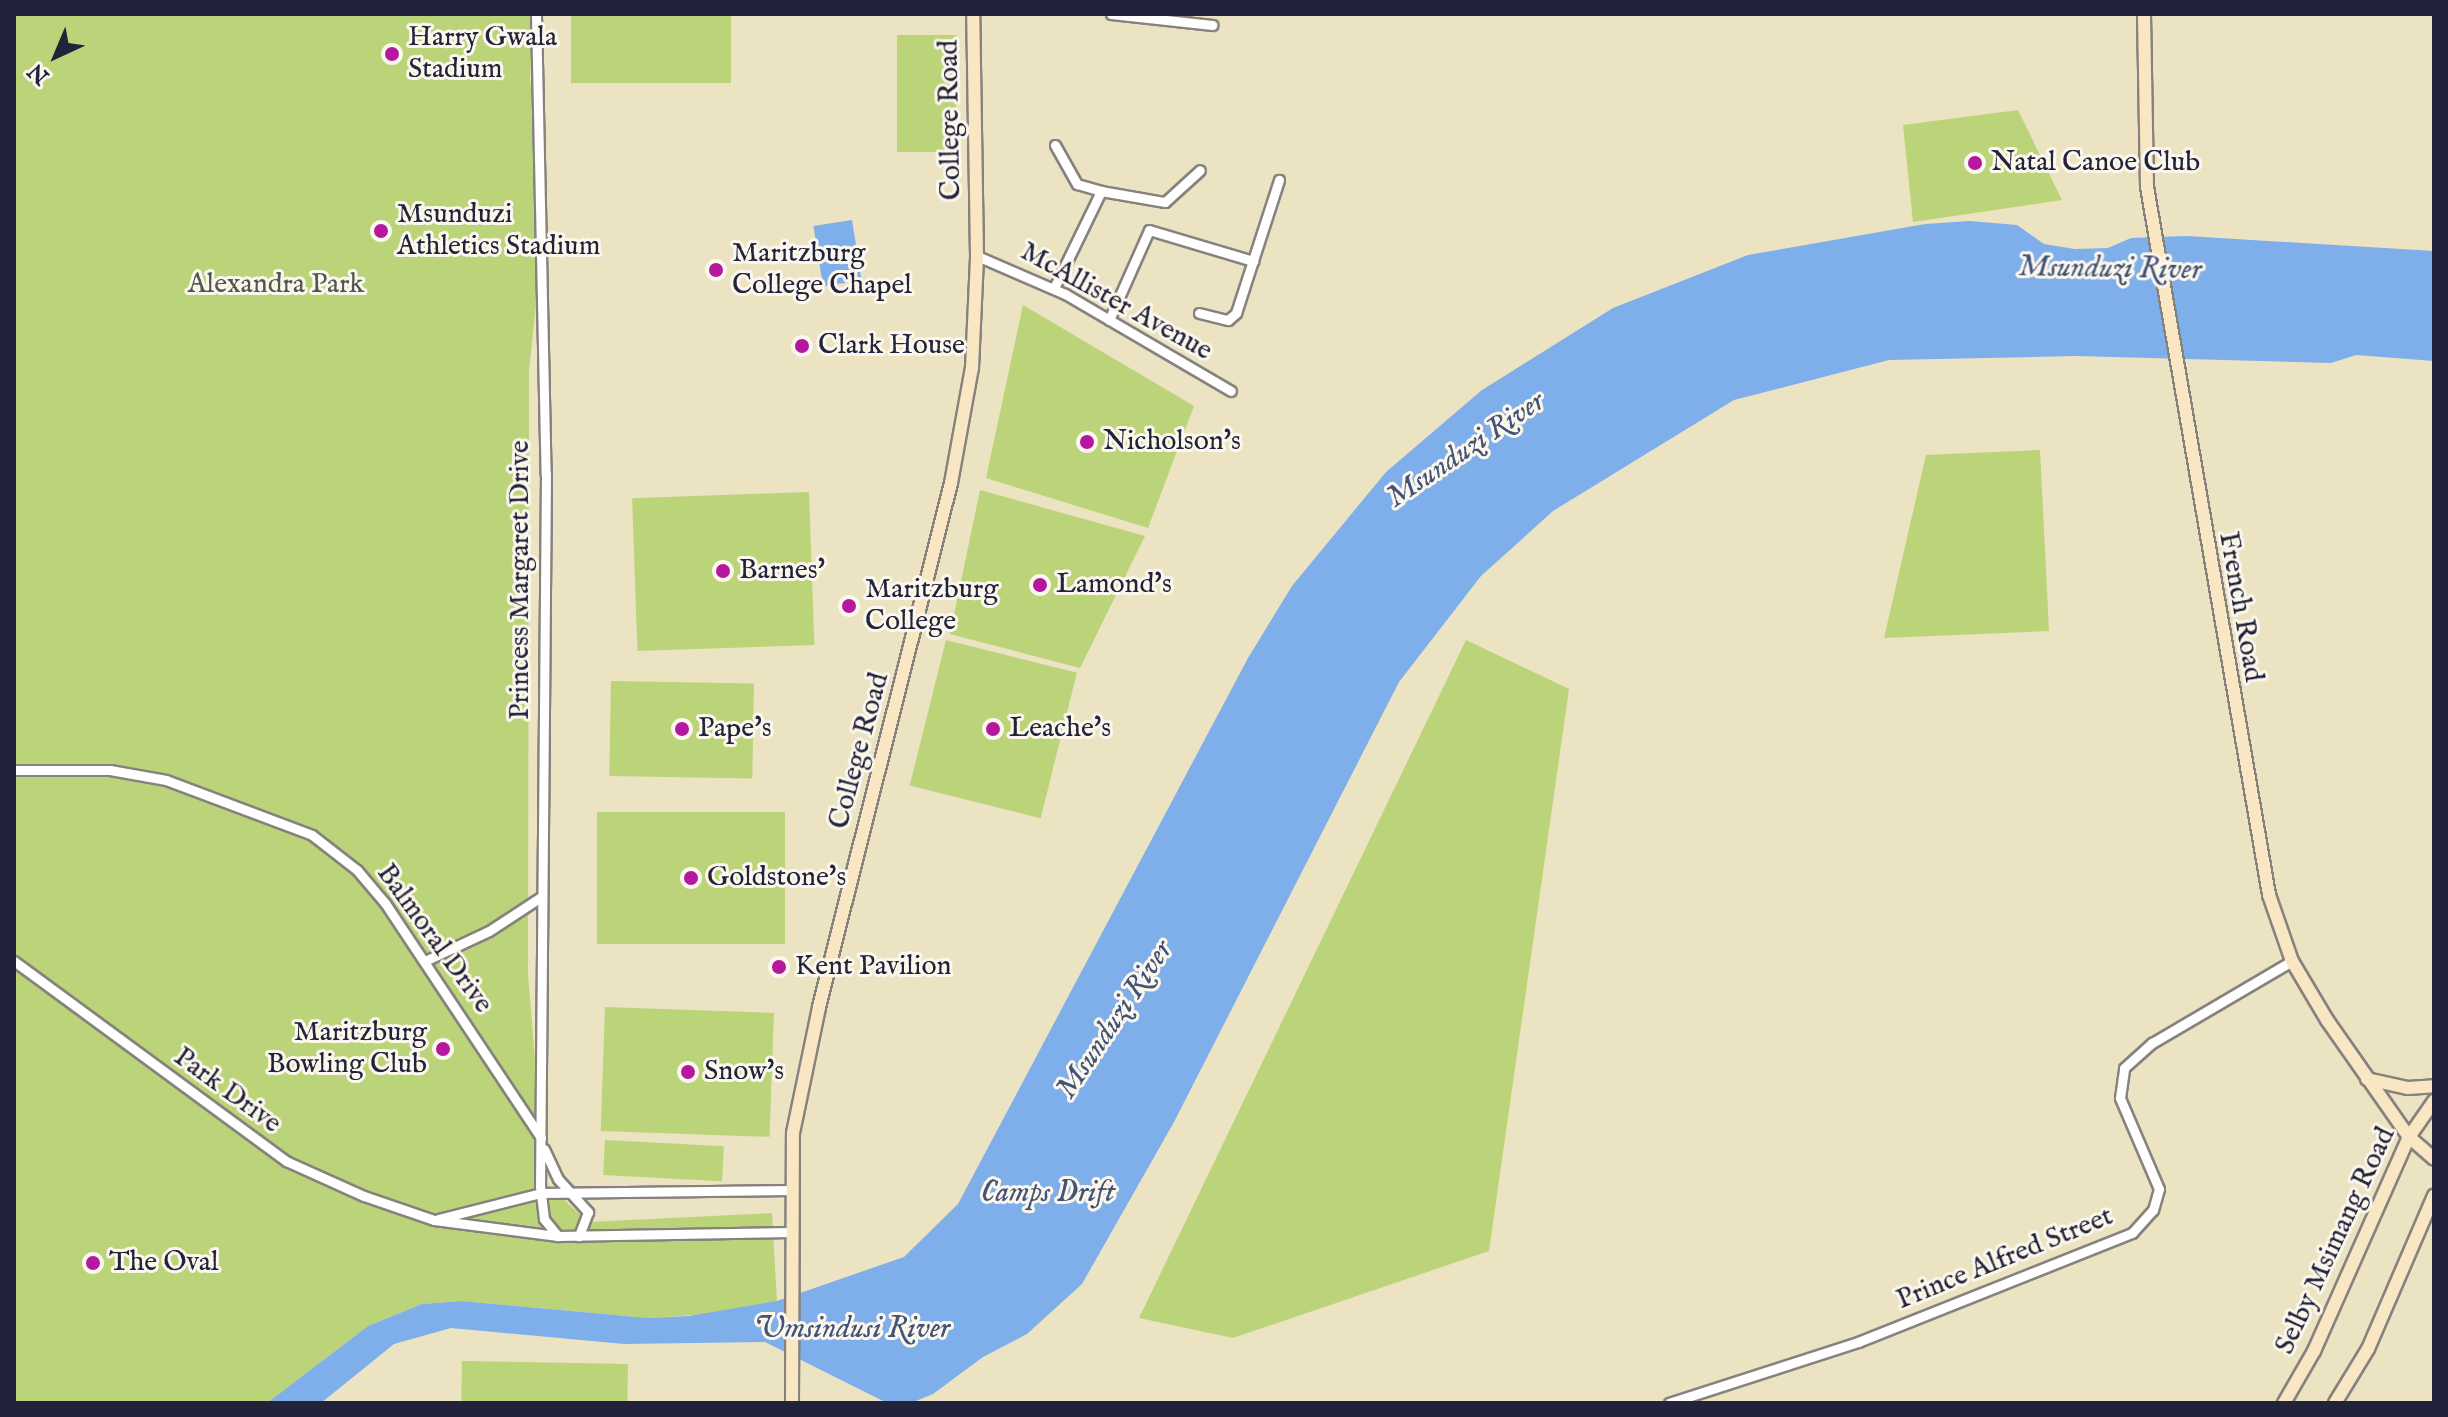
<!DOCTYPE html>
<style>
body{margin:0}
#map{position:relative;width:2448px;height:1417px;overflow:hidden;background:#ebe3c2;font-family:"IM FELL English",serif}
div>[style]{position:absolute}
.green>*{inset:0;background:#bcd479;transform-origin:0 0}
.water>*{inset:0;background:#7fafea;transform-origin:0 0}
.roads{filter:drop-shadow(2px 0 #86827e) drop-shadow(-2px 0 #86827e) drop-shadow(0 2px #86827e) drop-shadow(0 -2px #86827e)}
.street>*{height:9px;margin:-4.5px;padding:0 4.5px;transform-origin:4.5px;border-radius:4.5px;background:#fff}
.secondary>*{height:12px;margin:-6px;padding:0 6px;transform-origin:6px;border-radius:6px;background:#f9e7c3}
.dots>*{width:22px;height:22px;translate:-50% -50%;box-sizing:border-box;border:4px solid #fbf7ec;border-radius:50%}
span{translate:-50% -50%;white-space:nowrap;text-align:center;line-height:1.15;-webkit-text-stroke:6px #fbf7ec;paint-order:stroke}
.poi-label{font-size:28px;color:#22223b}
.left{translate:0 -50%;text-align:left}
.right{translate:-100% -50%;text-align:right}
.street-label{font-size:28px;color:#22223b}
.park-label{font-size:28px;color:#50574e}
.water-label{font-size:30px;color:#435378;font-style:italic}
.frame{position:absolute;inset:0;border:16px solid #22223b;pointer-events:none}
.north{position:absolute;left:16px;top:16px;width:80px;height:80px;-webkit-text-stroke:6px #fbf7ec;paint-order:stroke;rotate:224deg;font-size:22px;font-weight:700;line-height:32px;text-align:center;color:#22223b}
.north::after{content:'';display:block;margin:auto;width:28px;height:36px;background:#22223b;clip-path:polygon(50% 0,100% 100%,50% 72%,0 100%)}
</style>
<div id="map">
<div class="green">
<i style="clip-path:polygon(14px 14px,534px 14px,530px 78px,544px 229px,529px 371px,528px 974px,545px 1182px,588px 1222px,772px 1213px,777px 1301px,724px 1313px,648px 1318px,462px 1301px,422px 1304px,368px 1326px,267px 1403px,14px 1403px)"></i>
<i style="left:571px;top:14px;width:160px;height:69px"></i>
<i style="left:897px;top:35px;width:59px;height:117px"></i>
<i style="clip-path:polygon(2018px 110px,2062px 200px,1913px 222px,1903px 125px)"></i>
<i style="clip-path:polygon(1023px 305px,1194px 406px,1148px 528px,986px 478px)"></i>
<i style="clip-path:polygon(2040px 450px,2049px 631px,1884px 638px,1926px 455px)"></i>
<i style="clip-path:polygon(980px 490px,1145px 536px,1080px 668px,950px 634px)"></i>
<i style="left:809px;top:492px;width:153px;height:177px;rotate:88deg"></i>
<i style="left:946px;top:640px;width:135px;height:150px;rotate:14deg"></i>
<i style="clip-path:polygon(1466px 640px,1569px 689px,1489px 1251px,1233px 1338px,1139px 1318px)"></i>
<i style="left:611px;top:681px;width:143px;height:95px;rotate:1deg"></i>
<i style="left:597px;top:812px;width:188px;height:132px"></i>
<i style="left:605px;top:1007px;width:169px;height:124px;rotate:2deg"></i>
<i style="left:605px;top:1140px;width:119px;height:35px;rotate:3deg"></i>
<i style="left:462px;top:1361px;width:166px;height:43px;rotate:1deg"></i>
</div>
<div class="water">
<i style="left:852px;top:220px;width:61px;height:39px;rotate:81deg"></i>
<i style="clip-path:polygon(1970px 221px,2017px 225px,2044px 244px,2075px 249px,2108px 248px,2131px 238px,2187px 236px,2434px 251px,2434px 361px,2356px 355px,2331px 363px,2076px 356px,1889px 360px,1734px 400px,1553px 511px,1481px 576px,1399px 682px,1174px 1122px,1082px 1284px,1027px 1334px,983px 1357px,933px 1394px,911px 1403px,885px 1402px,765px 1342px,624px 1344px,451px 1328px,394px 1344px,321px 1403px,267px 1403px,368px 1326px,422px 1304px,462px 1301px,648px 1318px,689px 1316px,777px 1301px,904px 1257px,958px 1204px,1248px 658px,1292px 586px,1386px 472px,1482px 390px,1613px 308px,1748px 255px,1925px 224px)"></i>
</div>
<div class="roads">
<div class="street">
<i style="left:536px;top:14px;width:460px;rotate:88.8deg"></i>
<i style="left:546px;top:474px;width:712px;rotate:90.48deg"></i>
<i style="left:540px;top:1186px;width:33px;rotate:83deg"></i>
<i style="left:544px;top:1219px;width:22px;rotate:51deg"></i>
<i style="left:1111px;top:14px;width:102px;rotate:6.2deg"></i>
<i style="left:1055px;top:145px;width:45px;rotate:60.6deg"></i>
<i style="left:1077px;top:184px;width:25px;rotate:16deg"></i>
<i style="left:977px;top:256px;width:96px;rotate:23.4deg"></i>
<i style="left:1065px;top:294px;width:192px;rotate:30.3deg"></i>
<i style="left:1054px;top:288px;width:108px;rotate:-64.1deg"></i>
<i style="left:1101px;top:191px;width:65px;rotate:9.8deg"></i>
<i style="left:1165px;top:202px;width:47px;rotate:-42.4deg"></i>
<i style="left:1199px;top:313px;width:30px;rotate:14deg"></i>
<i style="left:1228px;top:320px;width:11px;rotate:-41deg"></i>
<i style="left:1236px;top:313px;width:140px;rotate:-72.1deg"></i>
<i style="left:1109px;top:320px;width:98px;rotate:-66deg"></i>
<i style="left:1149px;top:230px;width:109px;rotate:16.6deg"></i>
<i style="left:14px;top:770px;width:96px"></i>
<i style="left:110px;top:770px;width:57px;rotate:10.1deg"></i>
<i style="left:166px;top:780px;width:156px;rotate:20.6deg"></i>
<i style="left:312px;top:835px;width:57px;rotate:37.9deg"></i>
<i style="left:357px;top:870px;width:43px;rotate:49.7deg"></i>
<i style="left:385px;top:903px;width:282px;rotate:56.4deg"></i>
<i style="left:427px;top:960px;width:68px;rotate:-25.1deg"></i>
<i style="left:489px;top:931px;width:62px;rotate:-33.2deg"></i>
<i style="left:14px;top:961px;width:338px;rotate:36.3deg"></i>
<i style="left:286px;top:1161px;width:85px;rotate:24.2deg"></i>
<i style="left:364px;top:1196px;width:74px;rotate:18.9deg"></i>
<i style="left:434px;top:1220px;width:125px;rotate:7.4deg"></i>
<i style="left:558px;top:1236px;width:233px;rotate:-1deg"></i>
<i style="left:544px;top:1149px;width:33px;rotate:65deg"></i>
<i style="left:558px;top:1179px;width:45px;rotate:47.7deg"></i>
<i style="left:588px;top:1212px;width:26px;rotate:111deg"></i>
<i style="left:438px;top:1219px;width:106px;rotate:-14.2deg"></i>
<i style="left:541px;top:1193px;width:251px;rotate:-0.7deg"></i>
<i style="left:1669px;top:1403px;width:199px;rotate:-17.9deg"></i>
<i style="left:1858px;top:1342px;width:295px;rotate:-21.7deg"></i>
<i style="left:2132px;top:1233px;width:31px;rotate:-48deg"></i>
<i style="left:2153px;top:1210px;width:22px;rotate:-74deg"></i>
<i style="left:2159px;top:1189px;width:99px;rotate:-113.2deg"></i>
<i style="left:2120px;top:1098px;width:30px;rotate:-82deg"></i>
<i style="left:2124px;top:1068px;width:38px;rotate:-42deg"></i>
<i style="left:2152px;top:1043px;width:162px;rotate:-30.4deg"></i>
</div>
<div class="secondary">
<i style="left:2144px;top:14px;width:173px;rotate:89deg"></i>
<i style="left:2147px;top:187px;width:718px;rotate:80.22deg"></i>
<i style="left:2269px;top:895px;width:70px;rotate:70.8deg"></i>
<i style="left:2292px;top:961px;width:69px;rotate:59.3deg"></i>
<i style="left:2327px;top:1020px;width:143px;rotate:55deg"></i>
<i style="left:2409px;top:1137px;width:33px;rotate:41deg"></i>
<i style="left:2367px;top:1079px;width:42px;rotate:12.4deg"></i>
<i style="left:2408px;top:1088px;width:26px;rotate:-4deg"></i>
<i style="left:792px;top:1403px;width:270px;rotate:-89.8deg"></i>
<i style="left:793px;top:1133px;width:129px;rotate:-78.3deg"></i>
<i style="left:819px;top:1007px;width:540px;rotate:-75.86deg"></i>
<i style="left:951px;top:483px;width:117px;rotate:-79.7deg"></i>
<i style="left:972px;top:368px;width:112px;rotate:-87.4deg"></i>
<i style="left:977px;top:256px;width:242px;rotate:-90.9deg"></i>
<i style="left:2284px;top:1403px;width:60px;rotate:-60deg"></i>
<i style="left:2314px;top:1351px;width:234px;rotate:-66.1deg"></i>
<i style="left:2409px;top:1137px;width:44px;rotate:-55.2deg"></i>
<i style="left:2335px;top:1403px;width:63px;rotate:-58.6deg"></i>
<i style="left:2368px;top:1349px;width:167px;rotate:-66.7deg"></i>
</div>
</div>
<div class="dots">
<i style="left:392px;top:54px;background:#b5179e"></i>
<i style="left:1975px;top:163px;background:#b5179e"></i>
<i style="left:381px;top:231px;background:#b5179e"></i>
<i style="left:716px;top:270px;background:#b5179e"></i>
<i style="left:802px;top:346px;background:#b5179e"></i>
<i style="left:1087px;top:442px;background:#b5179e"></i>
<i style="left:723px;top:571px;background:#b5179e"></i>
<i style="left:1040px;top:585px;background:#b5179e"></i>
<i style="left:849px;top:606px;background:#b5179e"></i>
<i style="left:682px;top:729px;background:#b5179e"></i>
<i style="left:993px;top:729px;background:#b5179e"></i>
<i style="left:691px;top:878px;background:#b5179e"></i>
<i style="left:779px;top:967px;background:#b5179e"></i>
<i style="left:443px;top:1049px;background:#b5179e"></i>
<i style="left:688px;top:1072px;background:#b5179e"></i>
<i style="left:93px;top:1263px;background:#b5179e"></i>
</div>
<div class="poi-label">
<span class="left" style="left:408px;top:54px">Harry Gwala<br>Stadium</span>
<span class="left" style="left:1991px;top:163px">Natal Canoe Club</span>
<span class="left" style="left:397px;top:231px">Msunduzi<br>Athletics Stadium</span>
<span class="left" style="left:732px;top:270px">Maritzburg<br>College Chapel</span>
<span class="left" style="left:818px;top:346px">Clark House</span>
<span class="left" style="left:1103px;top:442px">Nicholson's</span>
<span class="left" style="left:739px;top:571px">Barnes'</span>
<span class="left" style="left:1056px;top:585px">Lamond's</span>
<span class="left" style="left:865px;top:606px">Maritzburg<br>College</span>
<span class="left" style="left:698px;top:729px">Pape's</span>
<span class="left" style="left:1009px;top:729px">Leache's</span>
<span class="left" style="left:707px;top:878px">Goldstone's</span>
<span class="left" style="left:795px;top:967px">Kent Pavilion</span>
<span class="right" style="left:427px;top:1049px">Maritzburg<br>Bowling Club</span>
<span class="left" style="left:704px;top:1072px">Snow's</span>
<span class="left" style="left:109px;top:1263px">The Oval</span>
</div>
<div class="street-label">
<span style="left:951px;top:120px;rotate:-91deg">College Road</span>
<span style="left:1116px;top:302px;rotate:29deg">McAllister Avenue</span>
<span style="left:521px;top:580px;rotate:-90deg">Princess Margaret Drive</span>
<span style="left:2240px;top:607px;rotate:80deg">French Road</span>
<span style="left:860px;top:751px;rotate:-75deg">College Road</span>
<span style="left:434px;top:939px;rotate:54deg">Balmoral Drive</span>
<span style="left:227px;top:1091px;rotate:36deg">Park Drive</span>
<span style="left:2336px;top:1241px;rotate:-65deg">Selby Msimang Road</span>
<span style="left:2005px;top:1259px;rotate:-22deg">Prince Alfred Street</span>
</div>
<div class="park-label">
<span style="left:276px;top:285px">Alexandra Park</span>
</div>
<div class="water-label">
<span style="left:2110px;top:269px;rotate:1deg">Msunduzi River</span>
<span style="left:1466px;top:450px;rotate:-34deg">Msunduzi River</span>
<span style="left:1115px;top:1020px;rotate:-56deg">Msunduzi River</span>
<span style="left:1048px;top:1193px">Camps Drift</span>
<span style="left:852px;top:1329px">Umsindusi River</span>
</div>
<div class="frame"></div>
<div class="north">N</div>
</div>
